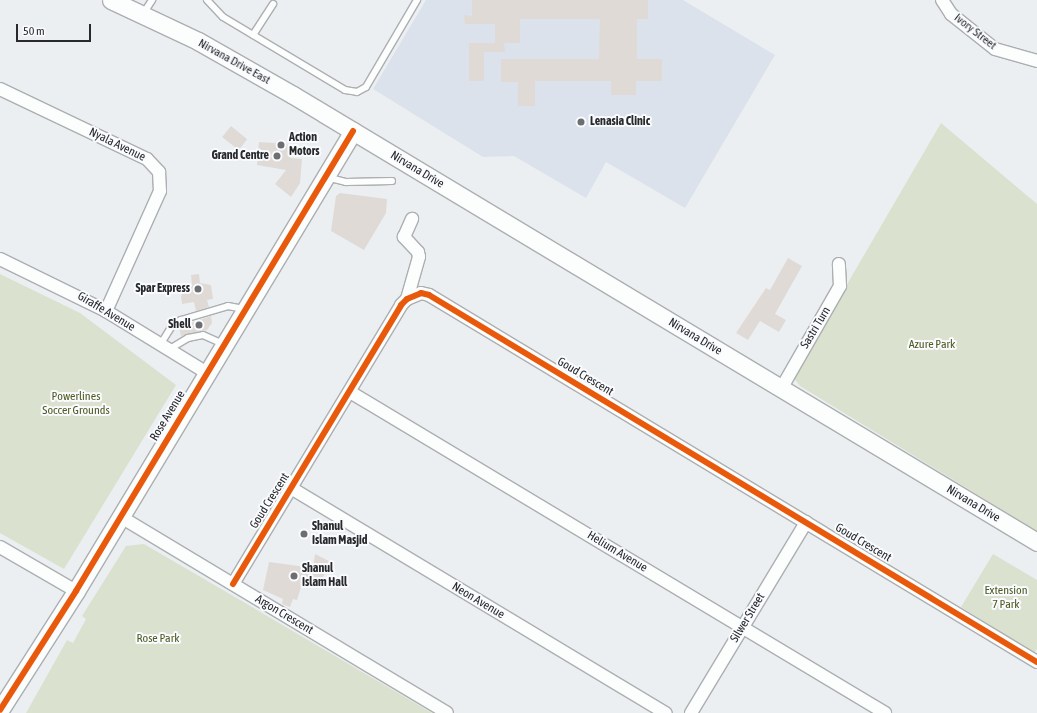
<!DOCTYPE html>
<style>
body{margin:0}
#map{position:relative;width:1037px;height:713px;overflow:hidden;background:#eceff2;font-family:"Asap Condensed",sans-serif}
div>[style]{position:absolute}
.built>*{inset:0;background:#dbe2eb}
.green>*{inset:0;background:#dae1ce}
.building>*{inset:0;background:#dfdad6;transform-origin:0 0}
.roads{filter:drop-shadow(1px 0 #acafb1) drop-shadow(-1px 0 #acafb1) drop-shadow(0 1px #acafb1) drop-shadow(0 -1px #acafb1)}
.lane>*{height:6px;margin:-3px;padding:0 3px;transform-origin:3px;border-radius:3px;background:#fcfdfd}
.street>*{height:12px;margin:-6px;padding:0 6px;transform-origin:6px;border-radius:6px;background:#fcfdfd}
.secondary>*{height:17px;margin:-8.5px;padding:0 8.5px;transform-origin:8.5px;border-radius:8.5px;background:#fcfdfd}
.cycleway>*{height:6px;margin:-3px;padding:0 3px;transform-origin:3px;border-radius:3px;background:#e8590c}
.dots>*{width:11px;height:11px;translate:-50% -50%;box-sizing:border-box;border:2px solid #f9fbfe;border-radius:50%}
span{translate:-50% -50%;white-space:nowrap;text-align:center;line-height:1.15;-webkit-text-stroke:4px #f9fbfe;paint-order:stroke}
.street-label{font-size:12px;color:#27292b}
.poi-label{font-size:12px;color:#27292b;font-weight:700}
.left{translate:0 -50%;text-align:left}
.right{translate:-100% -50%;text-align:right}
.park-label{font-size:12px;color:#4d5a20}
.scale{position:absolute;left:16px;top:24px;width:75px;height:18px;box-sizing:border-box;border:2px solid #27292b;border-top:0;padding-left:5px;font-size:12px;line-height:14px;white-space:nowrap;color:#27292b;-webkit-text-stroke:3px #f9fbfe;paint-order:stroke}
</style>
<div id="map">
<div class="built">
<i style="clip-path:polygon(426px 0,683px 0,775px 55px,685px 208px,606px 162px,586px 198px,514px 156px,483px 157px,373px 89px)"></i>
</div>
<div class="green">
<i style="clip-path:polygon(941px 123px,1037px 204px,1037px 531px,800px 386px,793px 377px)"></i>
<i style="clip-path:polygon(0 274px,80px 313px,176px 385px,64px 569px,0 533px)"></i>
<i style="clip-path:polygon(144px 544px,235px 597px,432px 713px,26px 713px,67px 640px,73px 643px,86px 619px,82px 616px,126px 546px)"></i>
<i style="clip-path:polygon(993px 554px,1037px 580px,1037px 649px,1034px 653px,961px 607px)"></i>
</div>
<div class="building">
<i style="clip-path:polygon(472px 0,648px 0,648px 19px,637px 19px,637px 59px,662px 59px,662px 81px,636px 81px,636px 95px,611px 95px,611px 81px,535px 81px,535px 106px,518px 106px,518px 82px,501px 82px,501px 59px,599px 59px,600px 19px,520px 19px,520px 43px,504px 43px,505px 52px,484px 52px,484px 81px,469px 81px,469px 43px,495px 43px,495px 24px,465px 24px,464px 15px,472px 16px)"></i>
<i style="left:231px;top:126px;width:21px;height:14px;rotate:39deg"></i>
<i style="clip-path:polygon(278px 140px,283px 140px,291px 148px,290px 158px,302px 159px,300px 183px,291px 197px,275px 184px,286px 170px,257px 165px,259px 142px,275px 143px)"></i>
<i style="clip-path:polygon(340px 193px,387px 199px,386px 213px,364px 250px,331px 231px,336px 196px)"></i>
<i style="clip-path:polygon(788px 258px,802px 266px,775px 314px,786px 320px,779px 332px,760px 321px,748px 340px,736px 333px,766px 288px,770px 290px)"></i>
<i style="clip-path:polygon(199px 274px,200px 283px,211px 285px,213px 299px,207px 300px,209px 307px,196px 311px,194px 302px,182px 304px,181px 296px,185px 287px,192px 286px,191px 275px)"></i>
<i style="clip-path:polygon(211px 316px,212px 323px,207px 330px,181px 336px,179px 327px)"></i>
<i style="clip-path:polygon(315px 554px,331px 562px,317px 588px,302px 584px,297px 600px,293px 599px,290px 607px,282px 604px,283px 599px,263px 590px,269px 562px,313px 568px)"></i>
</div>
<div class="roads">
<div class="lane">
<i style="left:207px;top:0;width:23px;rotate:47deg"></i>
<i style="left:223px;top:17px;width:142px;rotate:30.9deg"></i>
<i style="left:345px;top:90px;width:12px;rotate:9deg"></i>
<i style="left:357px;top:92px;width:10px;rotate:-29deg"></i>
<i style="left:366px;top:87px;width:101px;rotate:-59.6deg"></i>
<i style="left:143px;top:14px;width:17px;rotate:-57deg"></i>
<i style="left:253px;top:35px;width:37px;rotate:-57deg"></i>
<i style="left:326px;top:177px;width:21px;rotate:14deg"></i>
<i style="left:346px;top:182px;width:46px;rotate:-1.2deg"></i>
<i style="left:160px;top:345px;width:22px;rotate:-58deg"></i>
<i style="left:172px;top:326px;width:11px;rotate:-34deg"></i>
<i style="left:181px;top:320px;width:49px;rotate:-16.6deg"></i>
<i style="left:228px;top:306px;width:16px;rotate:11deg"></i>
<i style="left:168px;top:350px;width:23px;rotate:-31deg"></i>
<i style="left:188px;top:338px;width:15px;rotate:-11deg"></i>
<i style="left:203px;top:335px;width:22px;rotate:24deg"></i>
</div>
<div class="street">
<i style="left:942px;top:0;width:17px;rotate:57deg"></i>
<i style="left:951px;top:14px;width:56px;rotate:38.5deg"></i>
<i style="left:995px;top:49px;width:44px;rotate:15.9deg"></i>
<i style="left:0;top:89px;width:163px;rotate:25.5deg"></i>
<i style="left:147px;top:159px;width:18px;rotate:47deg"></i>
<i style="left:159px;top:172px;width:19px;rotate:87deg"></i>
<i style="left:160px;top:191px;width:132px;rotate:114.2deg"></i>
<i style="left:0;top:259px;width:118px;rotate:26.1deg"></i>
<i style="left:106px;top:311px;width:119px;rotate:31.5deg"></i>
<i style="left:407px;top:299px;width:44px;rotate:-74.1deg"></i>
<i style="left:419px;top:257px;width:5px;rotate:-101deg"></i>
<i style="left:418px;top:252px;width:21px;rotate:-133deg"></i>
<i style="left:404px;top:237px;width:20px;rotate:-66deg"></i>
<i style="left:781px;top:389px;width:119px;rotate:-60.2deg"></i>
<i style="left:840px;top:286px;width:22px;rotate:-93deg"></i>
<i style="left:350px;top:392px;width:624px;rotate:30.96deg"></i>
<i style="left:291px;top:488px;width:437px;rotate:31deg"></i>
<i style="left:121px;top:517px;width:380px;rotate:31deg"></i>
<i style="left:0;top:547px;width:88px;rotate:30.1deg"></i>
<i style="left:233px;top:584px;width:326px;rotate:-58.9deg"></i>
<i style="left:401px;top:305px;width:8px;rotate:-45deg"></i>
<i style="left:407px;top:299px;width:15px;rotate:-23deg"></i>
<i style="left:421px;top:293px;width:8px;rotate:14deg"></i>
<i style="left:429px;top:295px;width:710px;rotate:31.12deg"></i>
<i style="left:691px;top:713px;width:223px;rotate:-58.9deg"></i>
</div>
<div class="secondary">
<i style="left:111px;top:0;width:96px;rotate:25.2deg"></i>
<i style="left:198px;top:41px;width:109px;rotate:29.6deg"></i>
<i style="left:293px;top:95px;width:868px;rotate:31deg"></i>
<i style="left:0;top:710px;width:141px;rotate:-57.4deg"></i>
<i style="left:76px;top:591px;width:537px;rotate:-58.94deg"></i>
</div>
</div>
<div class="cycleway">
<i style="left:233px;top:584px;width:326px;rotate:-58.9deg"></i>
<i style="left:401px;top:305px;width:8px;rotate:-45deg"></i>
<i style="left:407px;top:299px;width:15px;rotate:-23deg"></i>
<i style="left:421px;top:293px;width:8px;rotate:14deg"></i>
<i style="left:429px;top:295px;width:710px;rotate:31.12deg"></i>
<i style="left:0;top:710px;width:141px;rotate:-57.4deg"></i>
<i style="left:76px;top:591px;width:537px;rotate:-58.94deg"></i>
</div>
<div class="dots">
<i style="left:581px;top:122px;background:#6c6e71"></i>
<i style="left:281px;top:145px;background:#6c6e71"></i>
<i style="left:277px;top:156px;background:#6c6e71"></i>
<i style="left:198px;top:289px;background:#6c6e71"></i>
<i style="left:199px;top:325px;background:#6c6e71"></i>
<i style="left:304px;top:534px;background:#6c6e71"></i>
<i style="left:294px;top:576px;background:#6c6e71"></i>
</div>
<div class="street-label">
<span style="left:975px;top:32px;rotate:38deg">Ivory Street</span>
<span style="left:234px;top:62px;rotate:29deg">Nirvana Drive East</span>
<span style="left:117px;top:145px;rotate:26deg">Nyala Avenue</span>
<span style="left:417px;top:170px;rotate:31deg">Nirvana Drive</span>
<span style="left:106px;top:312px;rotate:31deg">Giraffe Avenue</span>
<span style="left:816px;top:328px;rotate:-59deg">Sastri Turn</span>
<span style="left:695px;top:337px;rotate:31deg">Nirvana Drive</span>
<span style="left:585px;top:377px;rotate:31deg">Goud Crescent</span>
<span style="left:168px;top:416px;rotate:-59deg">Rose Avenue</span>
<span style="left:270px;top:501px;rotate:-58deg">Goud Crescent</span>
<span style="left:973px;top:504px;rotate:31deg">Nirvana Drive</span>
<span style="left:863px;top:543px;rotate:31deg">Goud Crescent</span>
<span style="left:617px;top:552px;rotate:31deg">Helium Avenue</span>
<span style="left:478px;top:601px;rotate:31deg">Neon Avenue</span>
<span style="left:284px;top:615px;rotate:31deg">Argon Crescent</span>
<span style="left:748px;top:618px;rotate:-59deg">Silwer Street</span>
</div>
<div class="poi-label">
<span class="left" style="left:590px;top:122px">Lenasia Clinic</span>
<span class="left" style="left:289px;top:145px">Action<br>Motors</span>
<span class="right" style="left:269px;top:156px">Grand Centre</span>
<span class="right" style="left:190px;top:289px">Spar Express</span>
<span class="right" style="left:191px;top:325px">Shell</span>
<span class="left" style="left:312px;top:534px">Shanul<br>Islam Masjid</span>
<span class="left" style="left:302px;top:576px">Shanul<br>Islam Hall</span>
</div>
<div class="park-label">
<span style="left:932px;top:345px">Azure Park</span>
<span style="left:76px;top:404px">Powerlines<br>Soccer Grounds</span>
<span style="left:1006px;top:598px">Extension<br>7 Park</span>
<span style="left:158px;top:639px">Rose Park</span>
</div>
<div class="scale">50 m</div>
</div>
